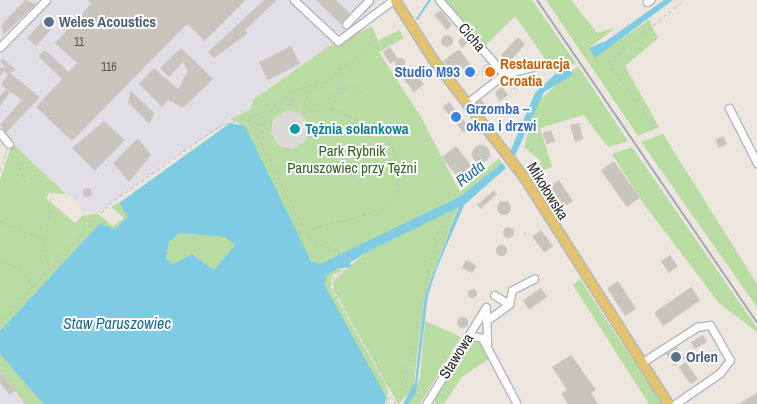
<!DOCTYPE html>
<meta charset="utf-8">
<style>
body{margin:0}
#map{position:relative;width:757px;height:404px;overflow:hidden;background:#ece6df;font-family:"Archivo Narrow",sans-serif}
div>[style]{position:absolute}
.industrial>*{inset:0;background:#e1dfe5}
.green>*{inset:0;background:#b8dca2}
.plaza>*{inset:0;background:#dcd9d6}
.water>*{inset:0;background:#7ecbe3}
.stream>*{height:2px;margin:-1px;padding:0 1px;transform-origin:1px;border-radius:1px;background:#7ecbe3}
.building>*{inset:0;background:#c8c4be;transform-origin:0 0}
.round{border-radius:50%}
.path>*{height:1px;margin-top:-0.5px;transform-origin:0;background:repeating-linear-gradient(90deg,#c4c4c4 0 4px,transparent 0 6.5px)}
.roads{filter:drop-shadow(1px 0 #b3b6be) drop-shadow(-1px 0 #b3b6be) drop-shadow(0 1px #b3b6be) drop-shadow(0 -1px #b3b6be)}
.minor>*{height:7px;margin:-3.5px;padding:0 3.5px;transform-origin:3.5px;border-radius:3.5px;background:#fff}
.major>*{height:9px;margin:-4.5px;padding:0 4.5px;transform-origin:4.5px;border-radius:4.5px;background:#e3c36e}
.rail>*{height:2px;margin:-1px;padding:0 1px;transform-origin:1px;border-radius:1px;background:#a2a6b4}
.dots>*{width:14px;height:14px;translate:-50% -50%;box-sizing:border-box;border:2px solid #fff;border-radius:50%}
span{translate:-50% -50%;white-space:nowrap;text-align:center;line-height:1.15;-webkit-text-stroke:4px #fff;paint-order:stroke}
.number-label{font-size:12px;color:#535250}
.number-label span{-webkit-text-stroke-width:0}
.service-label{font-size:15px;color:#4e5e75;font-weight:700}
.left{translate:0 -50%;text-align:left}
.street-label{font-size:15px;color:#2c2c2c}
.food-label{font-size:15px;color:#c56008;font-weight:700}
.shop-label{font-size:15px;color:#366cbe;font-weight:700}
.right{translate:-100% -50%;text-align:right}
.culture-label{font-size:15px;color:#0d838f;font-weight:700}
.park-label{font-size:15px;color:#326222}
.water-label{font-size:16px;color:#1c6c90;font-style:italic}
</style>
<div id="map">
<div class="industrial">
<i style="clip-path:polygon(0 0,40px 0,0 40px)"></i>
<i style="clip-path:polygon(53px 0,381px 0,343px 33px,336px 31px,339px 43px,273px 84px,254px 99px,250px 110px,166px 162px,99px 212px,82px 212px,79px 204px,0 133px,0 54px)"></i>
<i style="clip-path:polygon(0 371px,24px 400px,25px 404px,0 404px)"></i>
</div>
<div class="green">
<i style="clip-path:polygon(442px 0,532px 0,576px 63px,554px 71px,515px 16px,483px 48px)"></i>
<i style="clip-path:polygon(546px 0,571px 0,597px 33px,615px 28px,589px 48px,595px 57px,649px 20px,658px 38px,625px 66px,659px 127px,638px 136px)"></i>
<i style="clip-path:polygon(372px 26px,378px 41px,399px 30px,404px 38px,379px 52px,421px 117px,460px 192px,499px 158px,502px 163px,459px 197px,320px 265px,311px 261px,239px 123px,230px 119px,250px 110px,254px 99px,328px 47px)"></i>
<i style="clip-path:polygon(578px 66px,628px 141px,608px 147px,584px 115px,540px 128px,552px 167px,538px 173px,531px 170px,542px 162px,524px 147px,537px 102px)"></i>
<i style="clip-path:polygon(663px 134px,757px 284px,757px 307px,641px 142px)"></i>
<i style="clip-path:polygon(12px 143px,66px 194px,49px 193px,46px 198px,75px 223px,82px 216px,97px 213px,113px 226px,124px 218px,111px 207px,119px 203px,129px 217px,115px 229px,100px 223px,0 331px,0 180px)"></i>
<i style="clip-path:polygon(632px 147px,757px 328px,757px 332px,719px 303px,644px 204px,612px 154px)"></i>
<i style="clip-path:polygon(459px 206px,425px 295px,413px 390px,398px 404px,334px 290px,334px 280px,365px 253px)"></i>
<i style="clip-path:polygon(180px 233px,225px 237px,235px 245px,214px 270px,192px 254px,173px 264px,166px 259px,169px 242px)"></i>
<i style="clip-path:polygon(336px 269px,344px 270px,332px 275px,331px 289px,386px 385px,388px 404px,325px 286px,325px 276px)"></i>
<i style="clip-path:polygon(580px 279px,609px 324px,662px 404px,649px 404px,573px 285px)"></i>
<i style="clip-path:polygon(425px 321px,461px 337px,420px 404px,408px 404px,420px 378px)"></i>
<i style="clip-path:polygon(470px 339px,480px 340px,490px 358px,462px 377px,444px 404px,435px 404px,435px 395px)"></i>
<i style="clip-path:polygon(0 354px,43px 404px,25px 404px,0 371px)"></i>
</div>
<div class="plaza">
<i style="clip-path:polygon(287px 110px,300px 113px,309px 125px,307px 140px,294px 149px,279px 146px,271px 133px,273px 119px)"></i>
</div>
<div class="water">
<i style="clip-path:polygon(664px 0,673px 0,595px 58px,589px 48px,606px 41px)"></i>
<i style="clip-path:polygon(566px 64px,573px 75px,544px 92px,514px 158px,510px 152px,535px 93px)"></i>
<i style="clip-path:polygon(evenodd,230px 123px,245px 126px,311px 261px,320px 264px,459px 197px,502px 163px,506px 168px,464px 205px,437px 268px,428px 295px,416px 393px,408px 404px,403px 404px,415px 382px,425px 295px,459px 207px,365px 253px,350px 263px,351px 267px,336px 269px,326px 276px,325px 286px,386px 397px,385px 404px,43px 404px,0 354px,0 331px,100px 223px,115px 229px,128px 217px,119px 203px,230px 123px,180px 233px,225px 237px,235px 245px,214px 270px,192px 254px,173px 264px,166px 259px,169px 242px,180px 233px)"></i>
</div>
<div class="stream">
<i style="left:417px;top:19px;width:23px;rotate:-56deg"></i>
</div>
<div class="building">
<i style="clip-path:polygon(25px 0,36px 4px,3px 35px,2px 24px)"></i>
<i style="clip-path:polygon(88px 0,246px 0,205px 41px,187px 24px,72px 141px,36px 107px,62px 79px,38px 56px,45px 50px,69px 72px,77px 63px,55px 43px,91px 4px)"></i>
<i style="clip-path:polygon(264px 0,277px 0,245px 30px,248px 33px,214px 58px,208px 52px)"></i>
<i style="clip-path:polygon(316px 0,336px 0,351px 14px,341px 24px)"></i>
<i style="clip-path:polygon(441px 10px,452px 25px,447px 30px,434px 15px)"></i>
<i style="left:47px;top:16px;width:12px;height:30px;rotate:42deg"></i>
<i style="clip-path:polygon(466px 34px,471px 40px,462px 48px,458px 41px)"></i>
<i class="round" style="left:441px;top:35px;width:12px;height:12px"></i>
<i style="clip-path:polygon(518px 37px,525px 44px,509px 63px,501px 55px)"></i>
<i style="left:291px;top:46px;width:20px;height:36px;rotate:63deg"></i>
<i style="left:390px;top:47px;width:14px;height:9px;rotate:56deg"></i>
<i style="clip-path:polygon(181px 48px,213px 79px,183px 108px,168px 100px,162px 107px,139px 84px,154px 68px,178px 89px,188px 71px,183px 62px,169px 77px,160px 68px)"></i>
<i style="clip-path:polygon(459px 49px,478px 75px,471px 80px,461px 66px,452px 73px,443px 61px)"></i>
<i class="round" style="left:395px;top:58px;width:10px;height:10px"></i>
<i style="clip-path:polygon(2px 58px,16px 70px,10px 73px,40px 97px,6px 133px,0 125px,22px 100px,1px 85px,8px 74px,4px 71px,0 76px,0 67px,6px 68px,0 62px)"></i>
<i class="round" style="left:482px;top:64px;width:14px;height:14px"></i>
<i style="left:413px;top:70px;width:18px;height:13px;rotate:52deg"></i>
<i style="clip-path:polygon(517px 76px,522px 84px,514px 90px,509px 82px)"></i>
<i style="clip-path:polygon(502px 87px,508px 95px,499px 102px,495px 92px)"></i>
<i style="clip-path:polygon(6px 89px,10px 93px,0 106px,0 96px)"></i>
<i style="clip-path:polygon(131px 91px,154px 113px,150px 124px,128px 102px)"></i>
<i style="clip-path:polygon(479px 97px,486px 105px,479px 111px,473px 101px)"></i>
<i style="left:449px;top:102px;width:33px;height:8px;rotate:51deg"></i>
<i class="round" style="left:288px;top:121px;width:14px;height:14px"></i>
<i style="clip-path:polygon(104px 121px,125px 140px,95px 171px,72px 148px)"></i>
<i style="clip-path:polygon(579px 123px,583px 139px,575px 142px,570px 125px)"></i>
<i style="left:551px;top:130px;width:12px;height:9px;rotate:70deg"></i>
<i style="left:723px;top:136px;width:9px;height:9px;rotate:63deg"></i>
<i style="clip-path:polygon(138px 138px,151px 155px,129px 182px,113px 163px)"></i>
<i class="round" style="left:472px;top:145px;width:18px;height:18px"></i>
<i style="left:456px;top:146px;width:33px;height:18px;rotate:52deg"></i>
<i style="left:614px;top:161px;width:45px;height:16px;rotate:55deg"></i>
<i style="left:559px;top:180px;width:25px;height:11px;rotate:56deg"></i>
<i class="round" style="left:82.5px;top:187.5px;width:9px;height:9px"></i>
<i style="clip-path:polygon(494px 190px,497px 194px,481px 209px,477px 205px)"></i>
<i class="round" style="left:497px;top:201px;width:14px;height:14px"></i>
<i class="round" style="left:502.5px;top:226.5px;width:11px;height:11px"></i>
<i style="left:541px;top:230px;width:20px;height:11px;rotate:53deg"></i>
<i class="round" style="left:495.5px;top:244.5px;width:11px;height:11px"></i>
<i style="left:670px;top:255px;width:14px;height:11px;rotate:56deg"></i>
<i style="clip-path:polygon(466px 260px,477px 266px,472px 273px,462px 268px)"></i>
<i style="left:618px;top:281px;width:33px;height:13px;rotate:57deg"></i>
<i style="left:691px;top:287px;width:16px;height:45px;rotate:55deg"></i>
<i style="left:541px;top:288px;width:11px;height:22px;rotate:56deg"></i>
<i class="round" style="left:467.5px;top:288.5px;width:9px;height:9px"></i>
<i class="round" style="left:456.5px;top:316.5px;width:11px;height:11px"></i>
<i style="left:703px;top:335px;width:8px;height:14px;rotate:60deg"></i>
<i style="clip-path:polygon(676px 347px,686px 358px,674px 366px,666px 354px)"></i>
<i style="clip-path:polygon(571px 355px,596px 390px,591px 393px,598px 404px,568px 404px,561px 394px,567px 390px,552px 367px)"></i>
<i style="left:686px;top:362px;width:21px;height:9px;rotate:55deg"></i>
<i style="clip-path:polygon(0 372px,15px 391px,10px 395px,0 383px)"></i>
<i style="clip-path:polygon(757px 393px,757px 404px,739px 404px)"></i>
</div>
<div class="path">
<i style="left:369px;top:47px;width:25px;rotate:-12deg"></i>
<i style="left:337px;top:89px;width:16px;rotate:-7deg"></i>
<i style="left:353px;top:87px;width:13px;rotate:29deg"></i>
<i style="left:292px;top:98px;width:3px;rotate:45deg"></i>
<i style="left:294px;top:100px;width:4px;rotate:153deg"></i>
<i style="left:290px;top:102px;width:2px;rotate:-117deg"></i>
<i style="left:289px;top:100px;width:4px;rotate:-34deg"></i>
<i style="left:290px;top:103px;width:7px;rotate:82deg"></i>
<i style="left:304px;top:112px;width:29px;rotate:-6deg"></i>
<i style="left:303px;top:115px;width:16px;rotate:-83deg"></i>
<i style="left:305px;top:99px;width:18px;rotate:-52deg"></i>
<i style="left:248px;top:118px;width:135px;rotate:63.1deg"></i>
<i style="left:309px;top:238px;width:44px;rotate:25.4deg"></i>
<i style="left:349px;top:257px;width:10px;rotate:73deg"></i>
<i style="left:352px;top:267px;width:20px;rotate:156deg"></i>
<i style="left:334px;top:275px;width:15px;rotate:94deg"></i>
<i style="left:333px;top:290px;width:108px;rotate:59.9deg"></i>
<i style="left:387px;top:383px;width:21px;rotate:85deg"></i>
<i style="left:251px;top:121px;width:13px;rotate:27deg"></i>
<i style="left:264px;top:128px;width:7px;rotate:8deg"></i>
<i style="left:655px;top:128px;width:81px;rotate:-125.5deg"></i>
<i style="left:608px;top:62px;width:98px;rotate:-39.2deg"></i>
<i style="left:263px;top:146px;width:23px;rotate:-88deg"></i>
<i style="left:264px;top:123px;width:21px;rotate:-61deg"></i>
<i style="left:274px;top:105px;width:27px;rotate:-36deg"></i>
<i style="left:296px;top:89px;width:29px;rotate:-14deg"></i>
<i style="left:324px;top:82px;width:51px;rotate:-37.1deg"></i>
<i style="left:365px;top:51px;width:13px;rotate:-63deg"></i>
<i style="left:371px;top:39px;width:13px;rotate:-99deg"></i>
<i style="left:362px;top:148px;width:23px;rotate:-56deg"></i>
<i style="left:12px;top:149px;width:35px;rotate:68deg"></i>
<i style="left:0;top:171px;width:23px;rotate:-72deg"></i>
<i style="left:0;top:221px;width:48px;rotate:23.4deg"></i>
<i style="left:299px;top:232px;width:85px;rotate:-15deg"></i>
<i style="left:381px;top:210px;width:24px;rotate:-45deg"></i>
<i style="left:398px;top:193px;width:31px;rotate:-84deg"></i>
<i style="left:401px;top:162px;width:27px;rotate:-121deg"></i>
<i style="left:387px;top:139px;width:22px;rotate:-141deg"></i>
<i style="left:370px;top:125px;width:40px;rotate:-156.6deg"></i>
<i style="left:333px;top:109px;width:44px;rotate:-80.8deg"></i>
<i style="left:525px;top:235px;width:6px;rotate:-72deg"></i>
<i style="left:0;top:260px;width:22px;rotate:22deg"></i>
<i style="left:20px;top:268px;width:22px;rotate:54deg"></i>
<i style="left:51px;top:269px;width:18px;rotate:-112deg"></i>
<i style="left:44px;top:252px;width:55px;rotate:-82.7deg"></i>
<i style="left:0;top:323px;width:161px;rotate:-47.5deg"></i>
<i style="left:109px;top:204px;width:135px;rotate:-35.3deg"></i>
<i style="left:219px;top:126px;width:53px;rotate:-17.4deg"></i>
<i style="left:0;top:368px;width:45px;rotate:53.1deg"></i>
<i style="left:391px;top:396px;width:9px;rotate:63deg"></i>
<i style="left:27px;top:400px;width:6px;rotate:45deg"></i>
<i style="left:395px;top:404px;width:44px;rotate:-71.6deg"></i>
<i style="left:409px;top:362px;width:132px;rotate:-77.8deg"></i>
<i style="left:437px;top:233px;width:24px;rotate:-55deg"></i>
</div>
<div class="roads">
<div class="minor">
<i style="left:294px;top:0;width:60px;rotate:43deg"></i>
<i style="left:338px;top:41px;width:69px;rotate:-36.7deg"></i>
<i style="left:439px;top:0;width:98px;rotate:48.7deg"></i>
<i style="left:504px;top:74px;width:48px;rotate:141.7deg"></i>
<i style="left:647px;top:2px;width:4px;rotate:-34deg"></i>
<i style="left:346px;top:24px;width:33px;rotate:-46deg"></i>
<i style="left:0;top:47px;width:66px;rotate:-45.6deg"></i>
<i style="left:504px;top:74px;width:29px;rotate:-14deg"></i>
<i style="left:729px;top:108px;width:62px;rotate:63deg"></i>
<i style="left:0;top:133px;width:14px;rotate:51deg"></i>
<i style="left:494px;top:295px;width:17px;rotate:31deg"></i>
<i style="left:509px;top:304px;width:14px;rotate:-78deg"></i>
<i style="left:512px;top:290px;width:25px;rotate:-27deg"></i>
<i style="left:486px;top:310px;width:34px;rotate:88deg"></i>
<i style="left:486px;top:321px;width:29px;rotate:-36deg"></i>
<i style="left:469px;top:335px;width:13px;rotate:13deg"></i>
<i style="left:482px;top:338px;width:75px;rotate:62.1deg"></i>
<i style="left:641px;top:363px;width:67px;rotate:-32.7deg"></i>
<i style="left:697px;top:327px;width:13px;rotate:-9deg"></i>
<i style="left:710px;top:325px;width:40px;rotate:60.3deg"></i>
<i style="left:730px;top:360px;width:16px;rotate:128deg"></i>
<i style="left:720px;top:373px;width:55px;rotate:145.4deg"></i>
<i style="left:426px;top:404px;width:114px;rotate:-58.3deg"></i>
</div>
<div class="major">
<i style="left:395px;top:0;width:69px;rotate:57.5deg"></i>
<i style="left:432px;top:58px;width:149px;rotate:52.4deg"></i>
<i style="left:523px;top:176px;width:270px;rotate:57.5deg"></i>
</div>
</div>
<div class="rail">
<i style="left:537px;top:0;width:391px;rotate:55.7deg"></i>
</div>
<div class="dots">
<i style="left:49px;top:22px;background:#5c6f8a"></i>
<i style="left:470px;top:72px;background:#3f7fe0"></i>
<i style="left:490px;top:72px;background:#e8710a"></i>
<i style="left:456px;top:117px;background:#3f7fe0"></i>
<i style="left:295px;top:129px;background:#0f9aa8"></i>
<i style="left:676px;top:357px;background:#5c6f8a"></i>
</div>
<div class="number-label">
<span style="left:79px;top:43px">11</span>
<span style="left:109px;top:68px">116</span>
</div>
<div class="service-label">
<span class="left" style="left:59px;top:22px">Weles Acoustics</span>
<span class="left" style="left:686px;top:357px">Orlen</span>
</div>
<div class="street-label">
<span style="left:472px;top:37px;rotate:49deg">Cicha</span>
<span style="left:548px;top:191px;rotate:58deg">Mikołowska</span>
<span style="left:456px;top:356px;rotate:-58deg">Stawowa</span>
</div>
<div class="food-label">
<span class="left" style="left:500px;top:72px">Restauracja<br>Croatia</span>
</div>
<div class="shop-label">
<span class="right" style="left:460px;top:72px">Studio M93</span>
<span class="left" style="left:466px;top:117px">Grzomba –<br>okna i drzwi</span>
</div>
<div class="culture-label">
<span class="left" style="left:305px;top:129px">Tężnia solankowa</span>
</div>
<div class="park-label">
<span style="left:352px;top:159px">Park Rybnik<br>Paruszowiec przy Tężni</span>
</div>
<div class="water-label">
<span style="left:470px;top:173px;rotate:-38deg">Ruda</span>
<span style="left:117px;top:323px">Staw Paruszowiec</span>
</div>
</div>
